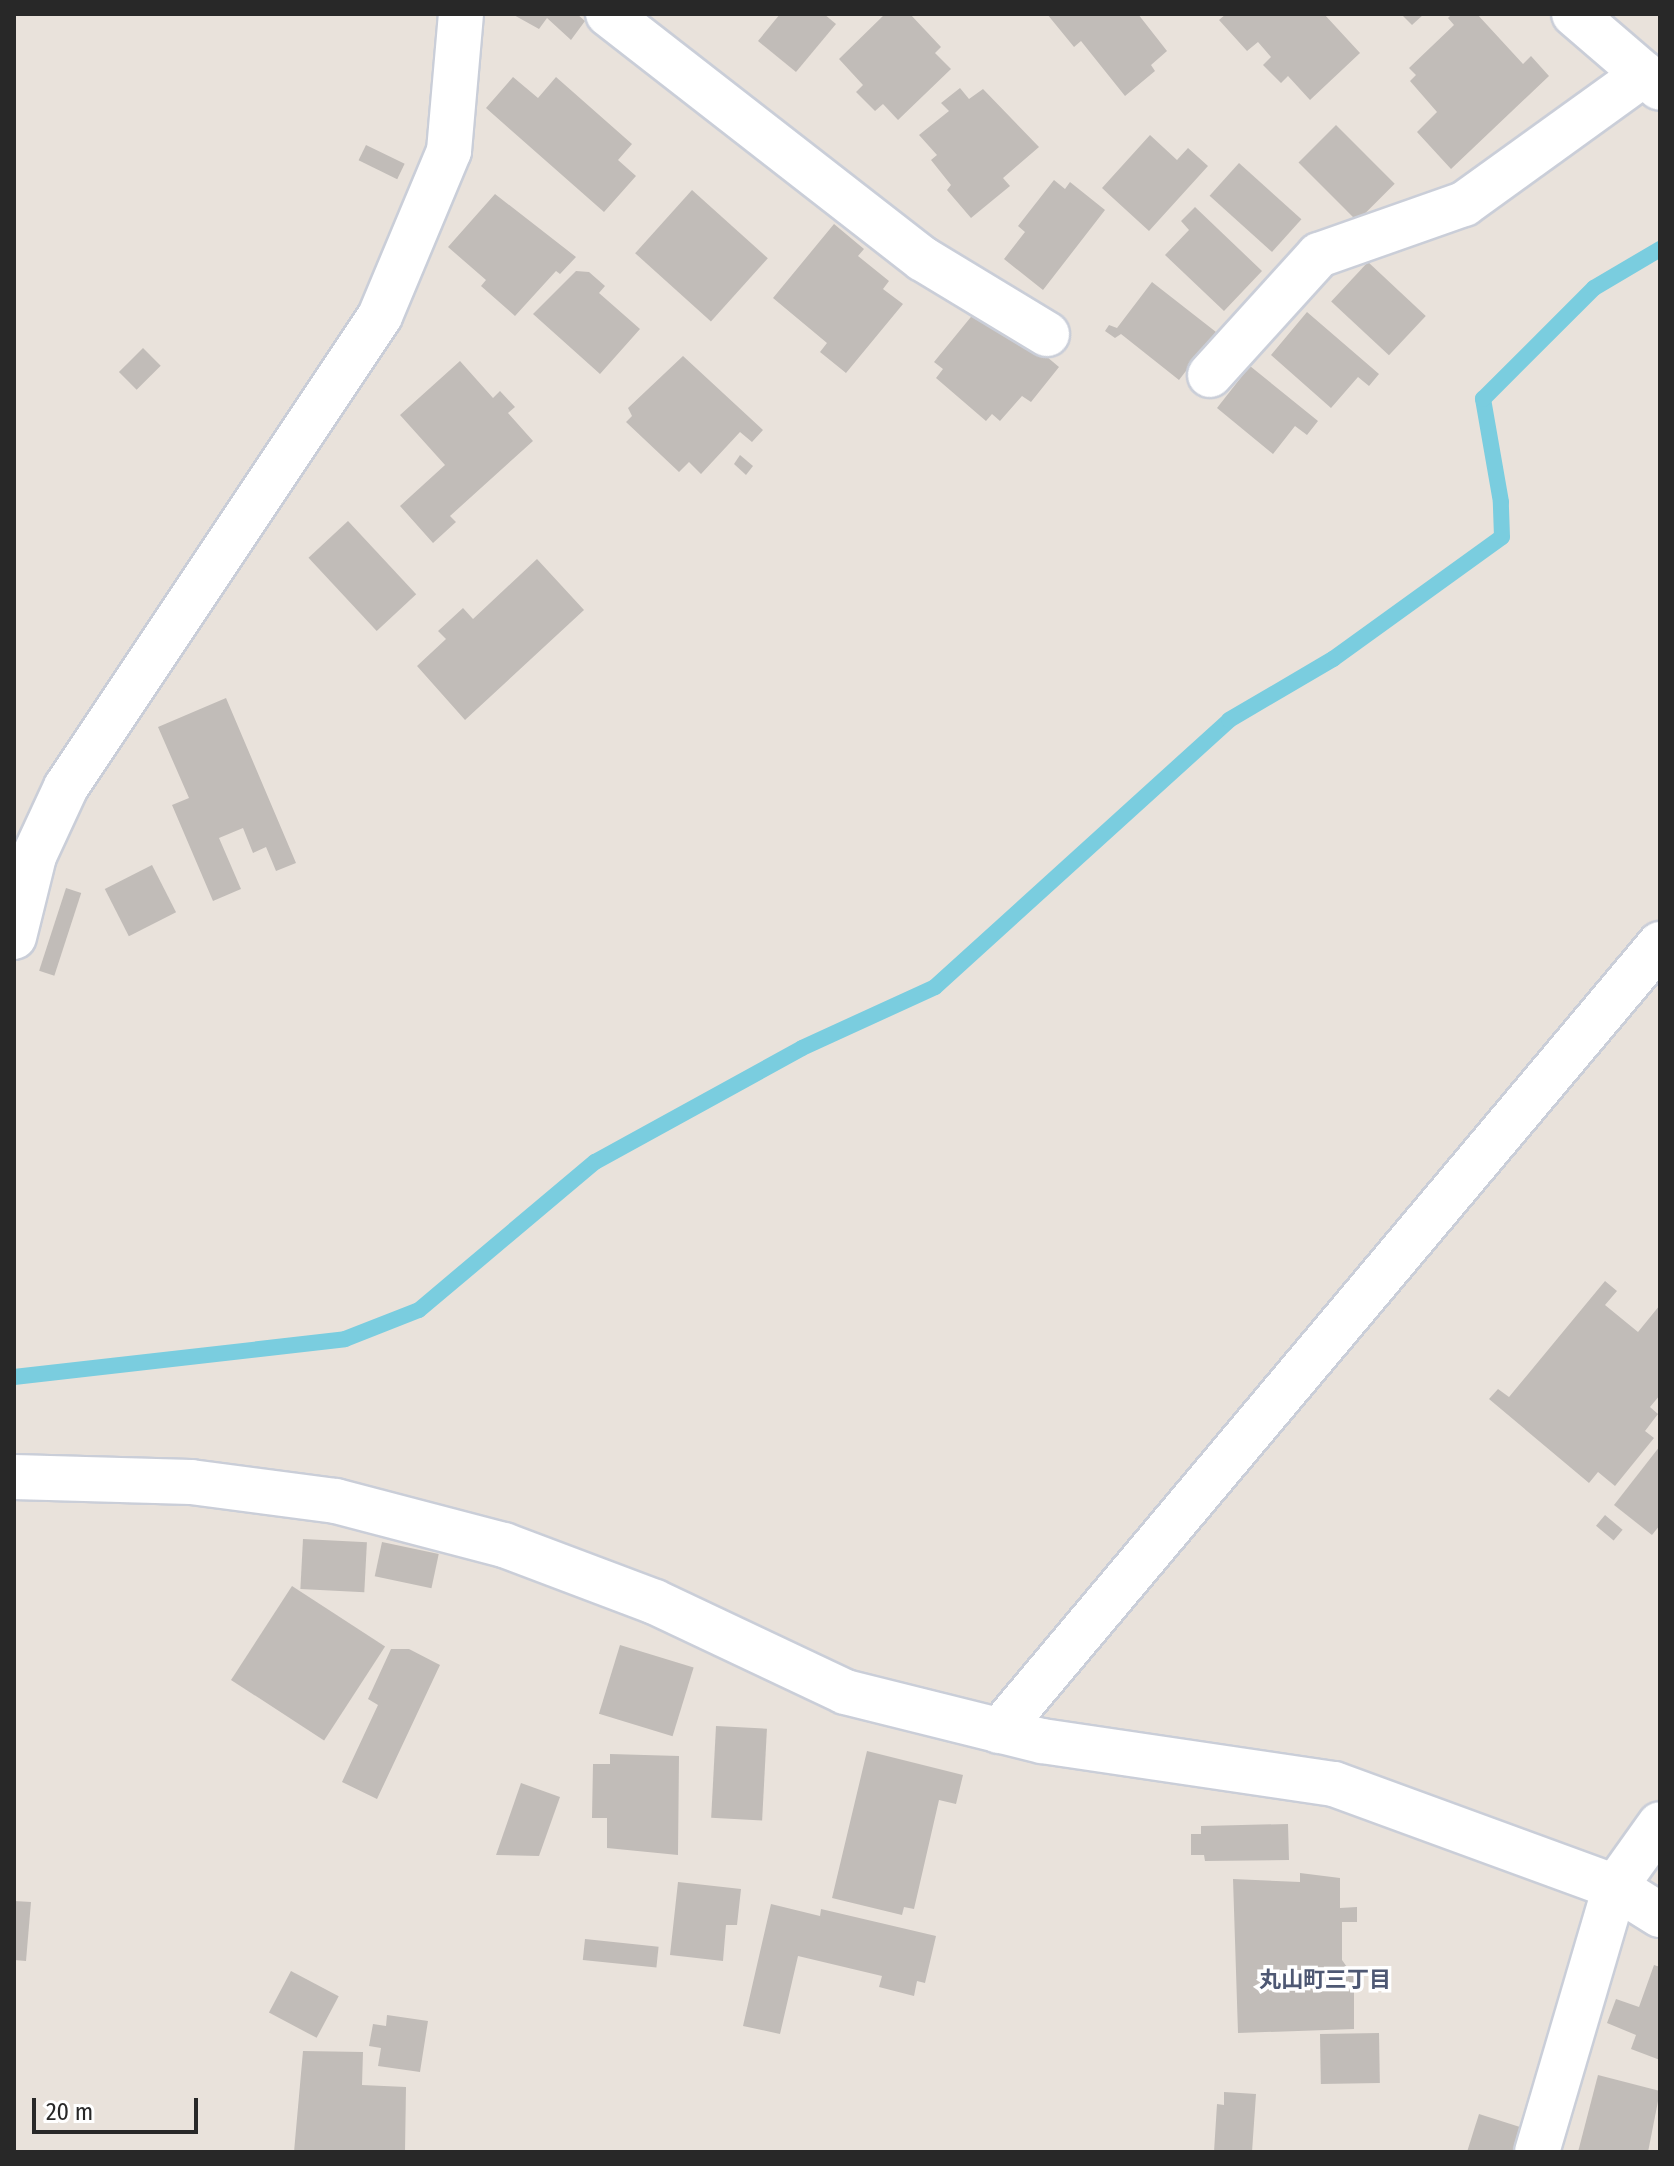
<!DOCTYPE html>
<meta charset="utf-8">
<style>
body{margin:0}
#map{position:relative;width:1674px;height:2166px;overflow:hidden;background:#e9e2db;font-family:"Fira Sans Condensed","Noto Sans JP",sans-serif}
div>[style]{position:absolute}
.stream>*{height:16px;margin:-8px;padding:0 8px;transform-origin:8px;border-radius:8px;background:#7acddf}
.building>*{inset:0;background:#c1bcb8;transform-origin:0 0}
.roads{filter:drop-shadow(2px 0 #caced8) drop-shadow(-2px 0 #caced8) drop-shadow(0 2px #caced8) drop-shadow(0 -2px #caced8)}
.minor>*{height:44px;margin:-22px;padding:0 22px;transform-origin:22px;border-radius:22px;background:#fff}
span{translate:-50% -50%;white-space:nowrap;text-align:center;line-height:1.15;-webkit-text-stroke:7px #fff;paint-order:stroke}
.neighbourhood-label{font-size:22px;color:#4e5873;font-weight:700}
.frame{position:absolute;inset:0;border:16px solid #282828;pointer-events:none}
.scale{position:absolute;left:32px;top:2098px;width:166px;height:36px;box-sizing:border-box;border:4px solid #282828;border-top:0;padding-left:10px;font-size:24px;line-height:28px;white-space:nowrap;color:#282828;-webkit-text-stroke:6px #fff;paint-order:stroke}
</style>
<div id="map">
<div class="stream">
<i style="left:14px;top:1377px;width:333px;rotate:-6.5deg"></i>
<i style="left:345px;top:1339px;width:79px;rotate:-21.4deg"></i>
<i style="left:419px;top:1310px;width:230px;rotate:-40.1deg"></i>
<i style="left:595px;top:1162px;width:236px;rotate:-28.8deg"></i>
<i style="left:802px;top:1048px;width:146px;rotate:-24.6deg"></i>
<i style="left:935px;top:987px;width:397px;rotate:-42.2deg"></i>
<i style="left:1229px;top:720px;width:121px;rotate:-30.4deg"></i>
<i style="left:1333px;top:659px;width:208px;rotate:-35.8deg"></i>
<i style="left:1502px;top:537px;width:35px;rotate:-92deg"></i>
<i style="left:1501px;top:502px;width:105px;rotate:-99.9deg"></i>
<i style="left:1483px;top:399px;width:157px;rotate:-45deg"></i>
<i style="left:1594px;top:288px;width:77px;rotate:-30.6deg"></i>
</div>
<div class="building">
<i style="clip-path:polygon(512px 14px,577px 14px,585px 21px,571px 40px,547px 18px,539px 29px)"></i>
<i style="clip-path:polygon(780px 14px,824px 14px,836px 24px,796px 72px,758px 41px)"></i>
<i style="clip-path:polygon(885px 14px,910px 14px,941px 47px,935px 53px,951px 69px,898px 120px,883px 104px,875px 111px,856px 92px,863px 85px,839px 59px)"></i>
<i style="clip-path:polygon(1047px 14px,1138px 14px,1167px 51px,1151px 65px,1155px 71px,1125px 96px,1081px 41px,1074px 47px)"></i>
<i style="clip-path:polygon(1226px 14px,1324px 14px,1360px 53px,1310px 100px,1288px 76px,1281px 83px,1263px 65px,1271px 57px,1258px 42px,1247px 51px,1219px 20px)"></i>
<i style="clip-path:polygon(1401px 14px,1424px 14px,1412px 25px)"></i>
<i style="clip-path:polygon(1452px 14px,1477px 14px,1523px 64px,1531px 56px,1549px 76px,1451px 169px,1417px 132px,1437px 112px,1410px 81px,1416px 75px,1409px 68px,1454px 25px,1448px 18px)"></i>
<i style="clip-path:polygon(513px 77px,538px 98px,556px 77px,632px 144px,618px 160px,636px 176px,604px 212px,486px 108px)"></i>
<i style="clip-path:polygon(960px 88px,969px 99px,983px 89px,1039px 147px,1003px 178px,1010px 186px,971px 218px,947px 190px,951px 185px,931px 160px,937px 155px,919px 135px,949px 111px,941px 103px)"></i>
<i style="left:1336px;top:125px;width:83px;height:53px;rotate:45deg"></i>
<i style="clip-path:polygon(1150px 135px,1177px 160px,1188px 148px,1208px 166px,1149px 231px,1102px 188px)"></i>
<i style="left:366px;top:145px;width:43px;height:17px;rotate:26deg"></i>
<i style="left:1239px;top:163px;width:84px;height:44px;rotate:42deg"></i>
<i style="clip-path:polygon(1054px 180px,1065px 189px,1070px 182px,1105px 210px,1043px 290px,1004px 259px,1025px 232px,1018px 226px)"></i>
<i style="left:692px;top:190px;width:102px;height:85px;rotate:42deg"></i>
<i style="clip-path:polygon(495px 194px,576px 257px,560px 274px,556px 271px,515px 316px,481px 286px,486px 280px,448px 247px)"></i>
<i style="clip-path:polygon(1195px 207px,1262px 271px,1224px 311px,1165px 255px,1189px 230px,1181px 221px)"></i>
<i style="clip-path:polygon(834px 224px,864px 249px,858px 256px,889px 281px,883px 289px,903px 304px,846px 373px,820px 352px,827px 343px,773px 298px)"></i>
<i style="left:1368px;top:262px;width:79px;height:54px;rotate:43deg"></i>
<i style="clip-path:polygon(576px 271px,589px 272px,605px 286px,599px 293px,640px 329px,600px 374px,533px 314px)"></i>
<i style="clip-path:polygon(1152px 282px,1216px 332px,1179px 380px,1121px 334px,1115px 338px,1105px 331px,1109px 325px,1117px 328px)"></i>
<i style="clip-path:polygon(975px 312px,1004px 336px,1009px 331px,1028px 341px,1059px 367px,1031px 402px,1022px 396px,1000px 421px,992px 414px,986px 421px,936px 378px,943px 369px,934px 362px)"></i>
<i style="clip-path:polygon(1307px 312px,1379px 374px,1369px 386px,1358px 377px,1331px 408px,1271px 355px)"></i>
<i style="left:143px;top:348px;width:25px;height:34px;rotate:45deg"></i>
<i style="clip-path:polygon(683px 356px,763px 430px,752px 442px,740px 432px,701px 474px,689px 462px,679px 472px,626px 422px,632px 416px,628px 408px)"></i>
<i style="clip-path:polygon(460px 361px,493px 398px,500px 391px,515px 407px,508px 413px,533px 441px,450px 516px,456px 522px,433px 543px,400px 506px,445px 465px,400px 415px)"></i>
<i style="clip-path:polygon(1250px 366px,1318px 421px,1307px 435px,1295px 426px,1273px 454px,1217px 408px)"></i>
<i style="clip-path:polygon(740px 455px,753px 466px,746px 475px,734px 464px)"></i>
<i style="left:348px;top:521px;width:100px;height:54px;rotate:47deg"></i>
<i style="clip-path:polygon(537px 559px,584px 610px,465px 720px,417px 666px,446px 639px,438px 631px,463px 608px,473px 619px)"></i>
<i style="clip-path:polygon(226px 698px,296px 863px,276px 871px,266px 847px,253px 853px,243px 828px,219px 838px,241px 889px,213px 901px,172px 805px,189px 798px,158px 727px)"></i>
<i style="left:152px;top:865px;width:53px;height:53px;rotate:63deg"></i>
<i style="left:66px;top:888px;width:16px;height:87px;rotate:18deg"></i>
<i style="clip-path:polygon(1605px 1281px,1617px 1291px,1605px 1305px,1638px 1332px,1660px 1305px,1660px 1395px,1650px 1407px,1658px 1414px,1645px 1431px,1654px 1438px,1615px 1486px,1598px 1472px,1589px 1483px,1489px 1399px,1498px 1389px,1509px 1397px)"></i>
<i style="clip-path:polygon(1660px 1446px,1660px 1525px,1652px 1535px,1614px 1505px)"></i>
<i style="left:1605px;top:1515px;width:23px;height:14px;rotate:40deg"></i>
<i style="left:303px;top:1539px;width:64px;height:50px;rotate:3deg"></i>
<i style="left:382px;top:1542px;width:58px;height:35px;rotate:12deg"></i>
<i style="left:292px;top:1586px;width:111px;height:112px;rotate:33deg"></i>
<i style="left:620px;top:1645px;width:77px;height:72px;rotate:17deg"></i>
<i style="clip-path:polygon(391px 1649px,409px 1649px,440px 1665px,377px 1799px,342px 1782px,378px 1705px,368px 1699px)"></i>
<i style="left:716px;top:1726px;width:51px;height:92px;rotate:3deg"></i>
<i style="clip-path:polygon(867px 1751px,963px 1775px,956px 1804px,939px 1800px,914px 1909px,904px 1907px,902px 1915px,832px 1898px)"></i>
<i style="clip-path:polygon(610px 1754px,679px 1756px,678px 1855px,607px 1848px,607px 1818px,592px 1818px,593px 1764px,610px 1764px)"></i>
<i style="clip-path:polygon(521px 1783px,560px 1797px,539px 1856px,496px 1855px)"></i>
<i style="clip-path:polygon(1288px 1824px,1289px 1860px,1205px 1861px,1204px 1855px,1191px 1855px,1191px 1834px,1201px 1834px,1201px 1826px)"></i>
<i style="clip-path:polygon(1300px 1873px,1340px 1878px,1340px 1908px,1357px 1907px,1357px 1922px,1342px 1922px,1342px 1960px,1354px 1977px,1354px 2029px,1238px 2033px,1233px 1879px,1300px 1882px)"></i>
<i style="clip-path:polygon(678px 1882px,741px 1889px,737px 1925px,726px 1925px,723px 1961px,670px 1955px)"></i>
<i style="clip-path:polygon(14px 1901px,31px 1902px,26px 1961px,14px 1960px)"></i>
<i style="clip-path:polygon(771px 1904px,820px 1916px,821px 1909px,936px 1936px,925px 1983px,917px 1981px,914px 1996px,879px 1987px,882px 1976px,798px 1956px,780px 2034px,743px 2026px)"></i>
<i style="left:585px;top:1939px;width:74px;height:21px;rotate:6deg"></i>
<i style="clip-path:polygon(1654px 1965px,1660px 1967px,1660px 2060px,1631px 2049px,1636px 2035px,1607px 2023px,1616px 1999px,1639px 2007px)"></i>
<i style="left:291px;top:1971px;width:54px;height:47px;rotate:28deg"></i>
<i style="clip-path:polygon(387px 2015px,428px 2021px,420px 2072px,378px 2066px,381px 2048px,369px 2046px,373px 2024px,386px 2026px)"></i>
<i style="left:1379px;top:2033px;width:50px;height:59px;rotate:89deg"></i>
<i style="clip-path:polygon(303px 2051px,363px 2052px,362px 2085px,406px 2087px,405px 2152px,294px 2152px)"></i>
<i style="clip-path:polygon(1598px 2075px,1660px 2091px,1648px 2152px,1578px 2152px)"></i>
<i style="clip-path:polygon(1224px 2092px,1256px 2094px,1252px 2152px,1214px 2152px,1217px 2104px,1224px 2105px)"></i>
<i style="clip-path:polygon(1479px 2114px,1520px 2127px,1513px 2152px,1467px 2152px)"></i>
</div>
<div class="roads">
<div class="minor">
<i style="left:608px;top:14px;width:399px;rotate:37.9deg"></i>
<i style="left:923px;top:259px;width:145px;rotate:31.2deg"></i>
<i style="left:1574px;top:14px;width:113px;rotate:40.7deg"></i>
<i style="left:1210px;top:375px;width:162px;rotate:-47.8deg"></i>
<i style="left:1319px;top:255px;width:154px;rotate:-19.4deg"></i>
<i style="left:1464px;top:204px;width:222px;rotate:-35.8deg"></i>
<i style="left:14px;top:937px;width:83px;rotate:-76.1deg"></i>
<i style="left:34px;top:856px;width:76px;rotate:-65.1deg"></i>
<i style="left:66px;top:787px;width:566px;rotate:-56.31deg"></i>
<i style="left:380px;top:316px;width:179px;rotate:-67.3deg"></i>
<i style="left:449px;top:151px;width:138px;rotate:-85deg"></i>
<i style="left:14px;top:1477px;width:177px;rotate:1.6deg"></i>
<i style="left:191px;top:1482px;width:146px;rotate:7.5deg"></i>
<i style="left:336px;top:1501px;width:174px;rotate:14.7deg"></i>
<i style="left:504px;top:1545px;width:161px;rotate:20.7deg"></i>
<i style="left:655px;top:1602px;width:210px;rotate:25.3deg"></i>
<i style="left:845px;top:1692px;width:203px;rotate:14deg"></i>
<i style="left:1042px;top:1741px;width:295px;rotate:8.4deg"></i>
<i style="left:1334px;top:1784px;width:299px;rotate:20.1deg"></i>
<i style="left:1615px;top:1887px;width:53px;rotate:31.9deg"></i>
<i style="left:999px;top:1731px;width:1028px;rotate:-49.97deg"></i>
<i style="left:1537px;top:2152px;width:276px;rotate:-73.6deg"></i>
<i style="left:1615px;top:1887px;width:77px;rotate:-54.5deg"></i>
</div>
</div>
<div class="neighbourhood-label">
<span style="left:1325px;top:1980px">丸山町三丁目</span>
</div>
<div class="frame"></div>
<div class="scale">20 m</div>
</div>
